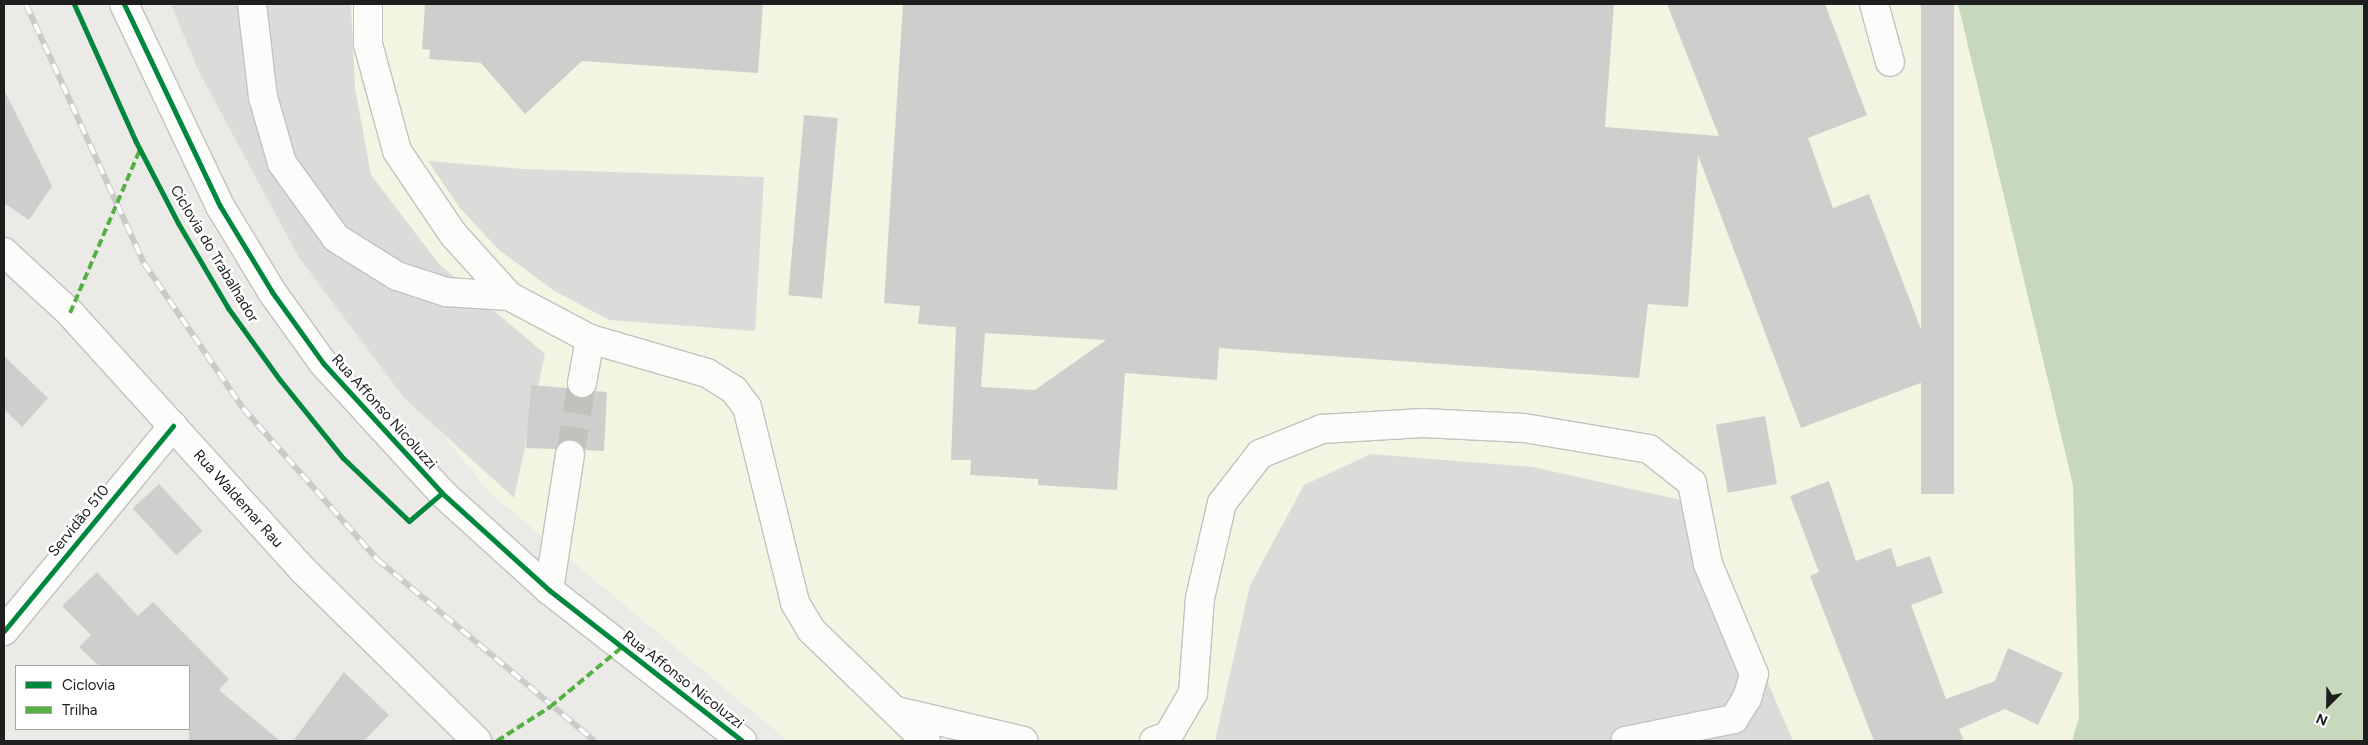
<!DOCTYPE html>
<meta charset="utf-8">
<style>
body{margin:0}
#map{position:relative;width:2368px;height:745px;overflow:hidden;background:#eceae6;font-family:Figtree,sans-serif}
div>[style]{position:absolute}
.education>*{inset:0;background:#f4f4e2}
.forest>*{inset:0;background:#c6d9bd}
.parking>*{inset:0;background:#dcdbda}
.building>*{inset:0;background:#d0cecc;transform-origin:0 0}
.minor-tunnel>*{height:28px;margin-top:-14px;transform-origin:0;background:repeating-linear-gradient(90deg,#c3c1be 0 28px,transparent 0 42px)}
.roads{filter:drop-shadow(1px 0 #c3c2c1) drop-shadow(-1px 0 #c3c2c1) drop-shadow(0 1px #c3c2c1) drop-shadow(0 -1px #c3c2c1)}
.minor>*{height:28px;margin:-14px;padding:0 14px;transform-origin:14px;border-radius:14px;background:#fcfcfb}
.rail>*{height:5.5px;margin-top:-2.75px;transform-origin:0;background:repeating-linear-gradient(90deg,#fff 0 11px,#cacac9 0 22px);box-sizing:border-box;border-block:1px solid #cacac9}
.quiet>*{height:4px;margin-top:-2px;transform-origin:0;background:repeating-linear-gradient(90deg,#55b145 0 8px,transparent 0 12px)}
.cycleway>*{height:5px;margin:-2.5px;padding:0 2.5px;transform-origin:2.5px;border-radius:2.5px;background:#00873e}
span{translate:-50% -50%;white-space:nowrap;text-align:center;line-height:1.15;-webkit-text-stroke:5px #fff;paint-order:stroke}
.street-label{font-size:15px;color:#1e1e1e}
.frame{position:absolute;inset:0;border:5px solid #1e1e1e;pointer-events:none}
.legend{position:absolute;left:15px;top:665px;width:175px;height:65px;box-sizing:border-box;background:#fff;border:1px solid #a5a5a5;margin:0;padding:6px 9px;list-style:none;font-size:15px;color:#1e1e1e}
.legend li{display:flex;align-items:center;gap:10px;height:25px}
.legend b{width:25px;border:1px solid #a5a5a5}
.north{position:absolute;left:2303px;top:680px;width:50px;height:50px;-webkit-text-stroke:4px #fff;paint-order:stroke;rotate:203deg;font-size:14px;font-weight:700;line-height:20px;text-align:center;color:#1e1e1e}
.north::after{content:'';display:block;margin:auto;width:18px;height:22px;background:#1e1e1e;clip-path:polygon(50% 0,100% 100%,50% 72%,0 100%)}
</style>
<div id="map">
<div class="education">
<i style="clip-path:polygon(171px 4px,2364px 4px,2364px 741px,788px 741px,490px 493px,298px 256px,198px 70px)"></i>
</div>
<div class="forest">
<i style="clip-path:polygon(1958px 4px,2364px 4px,2364px 741px,2072px 741px,2079px 717px,2073px 485px)"></i>
</div>
<div class="parking">
<i style="clip-path:polygon(171px 4px,351px 4px,355px 88px,371px 175px,439px 264px,545px 354px,514px 498px,405px 399px,298px 256px,198px 70px)"></i>
<i style="clip-path:polygon(428px 161px,524px 169px,764px 177px,755px 331px,609px 320px,553px 290px,499px 250px,459px 207px)"></i>
<i style="clip-path:polygon(1371px 454px,1533px 467px,1690px 502px,1793px 741px,1215px 741px,1250px 585px,1304px 485px)"></i>
</div>
<div class="building">
<i style="clip-path:polygon(425px 4px,763px 4px,758px 73px,582px 61px,525px 114px,481px 63px,429px 59px,430px 50px,422px 49px)"></i>
<i style="clip-path:polygon(evenodd,903px 4px,1614px 4px,1605px 127px,1719px 136px,1667px 4px,1825px 4px,1867px 115px,1808px 138px,1833px 208px,1869px 194px,1939px 376px,1801px 428px,1698px 155px,1688px 307px,1648px 304px,1639px 378px,1219px 348px,1217px 380px,1125px 373px,1117px 490px,1038px 485px,1038px 479px,970px 475px,971px 460px,951px 460px,956px 327px,918px 324px,920px 306px,884px 303px,903px 4px,985px 333px,1106px 340px,1035px 390px,981px 387px,985px 333px)"></i>
<i style="left:1921px;top:4px;width:33px;height:490px"></i>
<i style="clip-path:polygon(4px 90px,52px 186px,29px 220px,4px 203px)"></i>
<i style="left:804px;top:115px;width:34px;height:181px;rotate:5deg"></i>
<i style="clip-path:polygon(4px 356px,48px 398px,22px 427px,4px 409px)"></i>
<i style="clip-path:polygon(531px 385px,567px 388px,580px 398px,595px 391px,607px 392px,604px 451px,585px 450px,572px 440px,564px 441px,556px 449px,526px 448px)"></i>
<i style="left:1765px;top:416px;width:69px;height:50px;rotate:80deg"></i>
<i style="clip-path:polygon(1829px 481px,1856px 561px,1891px 548px,1897px 567px,1930px 556px,1943px 593px,1911px 605px,1946px 699px,1995px 681px,2008px 648px,2063px 673px,2038px 725px,2005px 709px,1959px 729px,1964px 741px,1874px 741px,1810px 576px,1819px 572px,1790px 496px)"></i>
<i style="left:159px;top:484px;width:64px;height:36px;rotate:47deg"></i>
<i style="clip-path:polygon(97px 572px,138px 616px,153px 602px,229px 679px,219px 690px,280px 741px,189px 741px,189px 666px,99px 666px,79px 647px,91px 635px,62px 606px)"></i>
<i style="clip-path:polygon(344px 672px,389px 715px,364px 741px,293px 741px)"></i>
</div>
<div class="minor-tunnel">
<i style="left:570px;top:455px;width:73px;rotate:-80.5deg"></i>
</div>
<div class="roads">
<div class="minor">
<i style="left:124px;top:4px;width:224px;rotate:64.6deg"></i>
<i style="left:220px;top:206px;width:100px;rotate:58.8deg"></i>
<i style="left:272px;top:292px;width:87px;rotate:54.3deg"></i>
<i style="left:323px;top:363px;width:176px;rotate:47.5deg"></i>
<i style="left:442px;top:493px;width:144px;rotate:42.2deg"></i>
<i style="left:549px;top:590px;width:245px;rotate:38deg"></i>
<i style="left:252px;top:4px;width:94px;rotate:83.3deg"></i>
<i style="left:263px;top:97px;width:69px;rotate:73.9deg"></i>
<i style="left:282px;top:163px;width:92px;rotate:54.2deg"></i>
<i style="left:336px;top:238px;width:72px;rotate:31.9deg"></i>
<i style="left:397px;top:276px;width:52px;rotate:18.1deg"></i>
<i style="left:446px;top:292px;width:63px;rotate:3.6deg"></i>
<i style="left:368px;top:4px;width:40px;rotate:90deg"></i>
<i style="left:368px;top:44px;width:111px;rotate:74.8deg"></i>
<i style="left:397px;top:151px;width:100px;rotate:56deg"></i>
<i style="left:453px;top:234px;width:84px;rotate:47.9deg"></i>
<i style="left:509px;top:296px;width:92px;rotate:28deg"></i>
<i style="left:590px;top:339px;width:122px;rotate:16.2deg"></i>
<i style="left:707px;top:373px;width:32px;rotate:32deg"></i>
<i style="left:734px;top:390px;width:21px;rotate:53deg"></i>
<i style="left:747px;top:407px;width:202px;rotate:76.2deg"></i>
<i style="left:795px;top:603px;width:31px;rotate:59deg"></i>
<i style="left:811px;top:630px;width:160px;rotate:44deg"></i>
<i style="left:1874px;top:4px;width:60px;rotate:74.6deg"></i>
<i style="left:4px;top:252px;width:90px;rotate:42.7deg"></i>
<i style="left:70px;top:313px;width:347px;rotate:47.8deg"></i>
<i style="left:303px;top:570px;width:244px;rotate:44.5deg"></i>
<i style="left:582px;top:383px;width:45px;rotate:-79.7deg"></i>
<i style="left:549px;top:590px;width:137px;rotate:-81.2deg"></i>
<i style="left:4px;top:631px;width:266px;rotate:-50.5deg"></i>
<i style="left:896px;top:711px;width:131px;rotate:13.2deg"></i>
<i style="left:1154px;top:741px;width:15px;rotate:-20deg"></i>
<i style="left:1168px;top:736px;width:50px;rotate:-59.8deg"></i>
<i style="left:1193px;top:693px;width:95px;rotate:-85.8deg"></i>
<i style="left:1200px;top:598px;width:98px;rotate:-77deg"></i>
<i style="left:1222px;top:503px;width:62px;rotate:-52.2deg"></i>
<i style="left:1260px;top:454px;width:67px;rotate:-22deg"></i>
<i style="left:1322px;top:429px;width:101px;rotate:-3.4deg"></i>
<i style="left:1423px;top:423px;width:101px;rotate:2.8deg"></i>
<i style="left:1524px;top:428px;width:127px;rotate:9.5deg"></i>
<i style="left:1649px;top:449px;width:55px;rotate:38.3deg"></i>
<i style="left:1692px;top:483px;width:83px;rotate:78.8deg"></i>
<i style="left:1708px;top:564px;width:119px;rotate:67.3deg"></i>
<i style="left:1754px;top:674px;width:25px;rotate:106deg"></i>
<i style="left:1747px;top:698px;width:25px;rotate:122deg"></i>
<i style="left:1734px;top:719px;width:111px;rotate:168.6deg"></i>
</div>
</div>
<div class="rail">
<i style="left:26px;top:4px;width:285px;rotate:65.5deg"></i>
<i style="left:144px;top:263px;width:176px;rotate:55.7deg"></i>
<i style="left:243px;top:408px;width:202px;rotate:48.4deg"></i>
<i style="left:377px;top:559px;width:284px;rotate:39.9deg"></i>
</div>
<div class="quiet">
<i style="left:70px;top:313px;width:177px;rotate:-66.8deg"></i>
<i style="left:497px;top:741px;width:63px;rotate:-32.7deg"></i>
<i style="left:550px;top:707px;width:92px;rotate:-39.7deg"></i>
</div>
<div class="cycleway">
<i style="left:74px;top:4px;width:149px;rotate:65.8deg"></i>
<i style="left:135px;top:140px;width:93px;rotate:62.6deg"></i>
<i style="left:178px;top:223px;width:99px;rotate:59.5deg"></i>
<i style="left:228px;top:308px;width:89px;rotate:54.2deg"></i>
<i style="left:280px;top:380px;width:100px;rotate:51.1deg"></i>
<i style="left:343px;top:458px;width:91px;rotate:43.7deg"></i>
<i style="left:409px;top:521px;width:43px;rotate:-40.3deg"></i>
<i style="left:124px;top:4px;width:224px;rotate:64.6deg"></i>
<i style="left:220px;top:206px;width:100px;rotate:58.8deg"></i>
<i style="left:272px;top:292px;width:87px;rotate:54.3deg"></i>
<i style="left:323px;top:363px;width:176px;rotate:47.5deg"></i>
<i style="left:442px;top:493px;width:144px;rotate:42.2deg"></i>
<i style="left:549px;top:590px;width:245px;rotate:38deg"></i>
<i style="left:4px;top:631px;width:266px;rotate:-50.5deg"></i>
</div>
<div class="street-label">
<span style="left:214px;top:254px;rotate:59deg">Ciclovia do Trabalhador</span>
<span style="left:384px;top:412px;rotate:48deg">Rua Affonso Nicoluzzi</span>
<span style="left:238px;top:499px;rotate:48deg">Rua Waldemar Rau</span>
<span style="left:79px;top:521px;rotate:-51deg">Servidão 510</span>
<span style="left:683px;top:680px;rotate:38deg">Rua Affonso Nicoluzzi</span>
</div>
<div class="frame"></div>
<ul class="legend">
<li><b style="height:6px;background:#00873e"></b>Ciclovia</li>
<li><b style="height:6px;background:#55b145"></b>Trilha</li>
</ul>
<div class="north">N</div>
</div>
